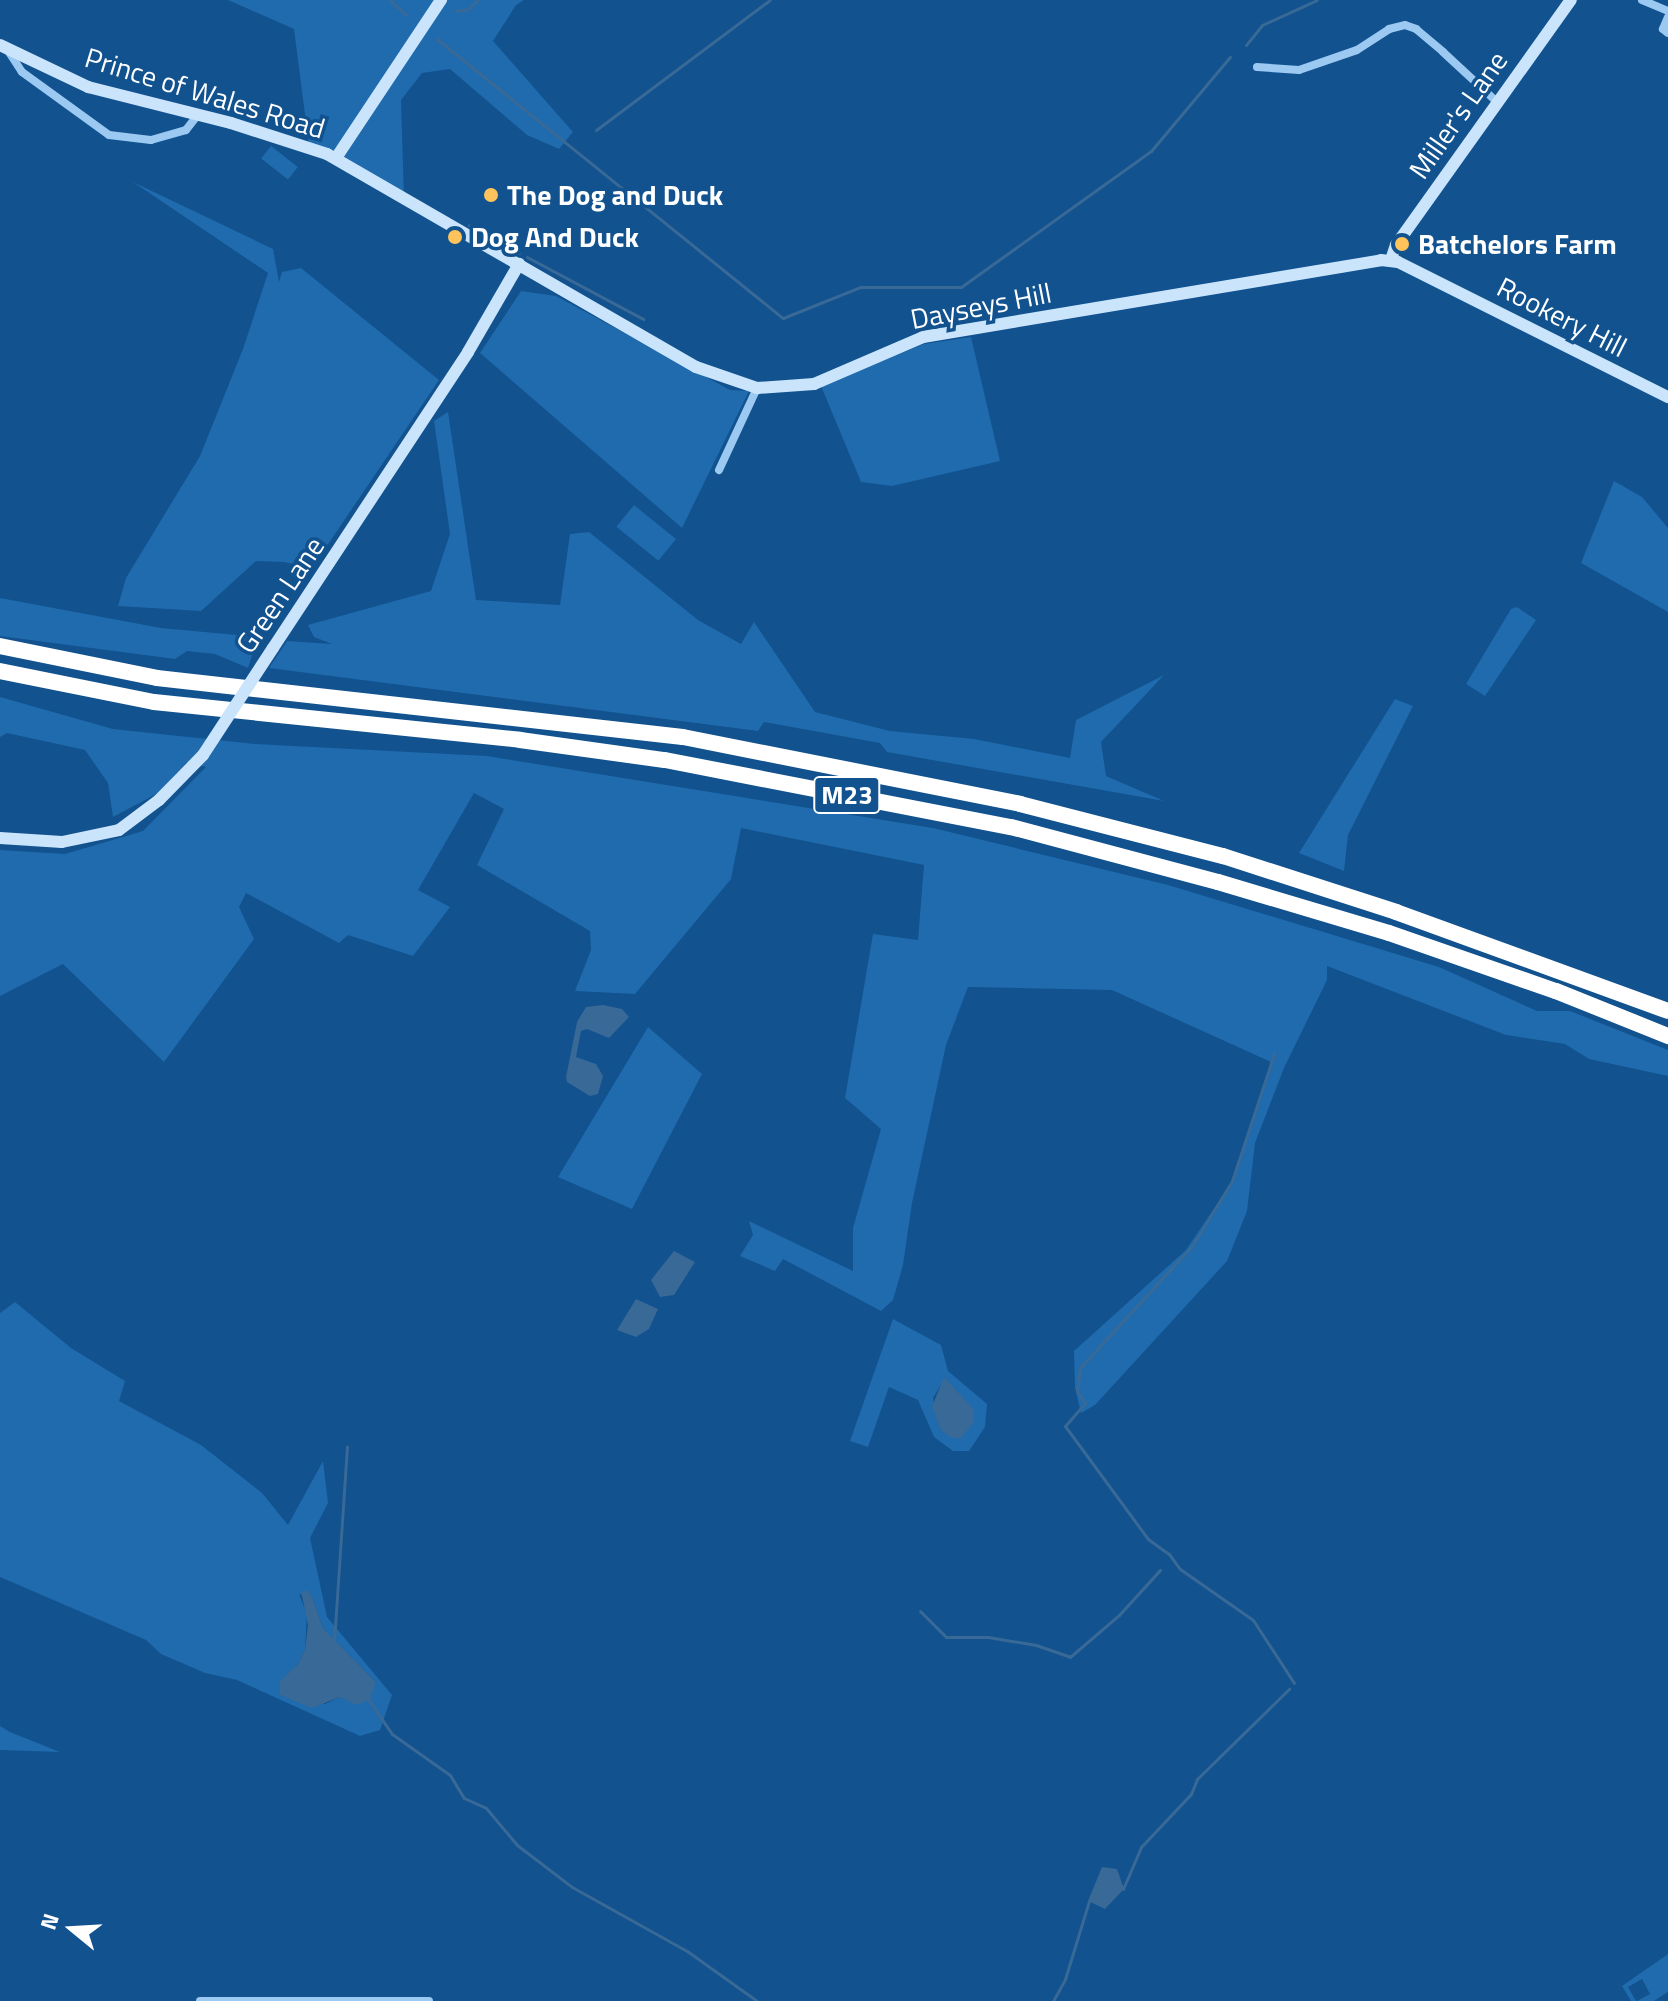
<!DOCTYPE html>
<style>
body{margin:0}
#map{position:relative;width:1668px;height:2001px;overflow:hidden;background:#11528f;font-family:"Titillium Web",sans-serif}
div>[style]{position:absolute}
.green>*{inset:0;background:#1f6bad;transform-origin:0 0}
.water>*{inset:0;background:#396996}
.stream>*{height:3px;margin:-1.5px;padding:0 1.5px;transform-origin:1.5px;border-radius:1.5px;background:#396996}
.street>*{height:8px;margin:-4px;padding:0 4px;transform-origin:4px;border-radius:4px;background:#9bc9f2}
.secondary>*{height:12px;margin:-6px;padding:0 6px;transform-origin:6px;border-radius:6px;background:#cae4fc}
.highway>*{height:16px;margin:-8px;padding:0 8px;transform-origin:8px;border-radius:8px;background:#fff}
.secondary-bridge>*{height:12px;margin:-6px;padding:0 6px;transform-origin:6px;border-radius:6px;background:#cae4fc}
.dots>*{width:22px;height:22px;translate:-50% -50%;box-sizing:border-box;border:4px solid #11528f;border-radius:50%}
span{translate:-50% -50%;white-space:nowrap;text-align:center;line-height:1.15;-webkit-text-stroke:7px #11528f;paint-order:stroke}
.shield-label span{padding:2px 6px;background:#11528f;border:2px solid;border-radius:6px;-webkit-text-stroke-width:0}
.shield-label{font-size:26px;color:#fff;font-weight:700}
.street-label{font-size:28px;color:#fff}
.poi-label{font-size:28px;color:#fff;font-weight:700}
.left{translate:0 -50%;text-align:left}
.north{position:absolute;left:32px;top:1889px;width:80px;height:80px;-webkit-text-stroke:6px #11528f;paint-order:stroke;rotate:288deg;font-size:22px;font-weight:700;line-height:32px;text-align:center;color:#fff}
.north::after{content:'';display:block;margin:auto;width:28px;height:36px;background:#fff;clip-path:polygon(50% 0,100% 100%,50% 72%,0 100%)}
</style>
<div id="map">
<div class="green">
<i style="clip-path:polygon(228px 0,524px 0,516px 5px,493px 41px,573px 132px,559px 149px,527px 135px,450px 69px,422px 73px,401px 100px,404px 199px,309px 146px,294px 29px)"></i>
<i style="left:271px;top:146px;width:34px;height:16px;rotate:38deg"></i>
<i style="clip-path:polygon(133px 182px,273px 249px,279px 282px,282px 272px,301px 268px,439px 380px,312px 568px,284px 562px,256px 561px,201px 611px,118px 606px,126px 578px,200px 456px,243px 349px,268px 273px)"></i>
<i style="clip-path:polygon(521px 291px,556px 296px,730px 390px,749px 391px,682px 528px,480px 353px)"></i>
<i style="clip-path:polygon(971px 337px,1000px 461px,892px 486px,861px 482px,821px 386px,924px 344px)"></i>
<i style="clip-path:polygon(448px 412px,476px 600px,560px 605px,570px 534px,589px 532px,698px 620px,741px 644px,754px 622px,815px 712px,890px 731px,974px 739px,1070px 758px,1076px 720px,1164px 675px,1101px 742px,1106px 776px,1164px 801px,887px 752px,880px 743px,764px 722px,758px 731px,269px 668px,287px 641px,332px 644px,314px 637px,308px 625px,431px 591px,450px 534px,434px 421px)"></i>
<i style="clip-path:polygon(1614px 481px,1642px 497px,1668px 528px,1668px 612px,1581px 563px)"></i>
<i style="left:634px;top:505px;width:54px;height:28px;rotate:39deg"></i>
<i style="clip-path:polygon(0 598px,161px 628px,258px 637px,248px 668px,215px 654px,187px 651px,175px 659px,0 636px)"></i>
<i style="clip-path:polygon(1517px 607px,1536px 620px,1485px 696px,1466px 684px,1511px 609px)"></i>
<i style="clip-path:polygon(0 697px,113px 729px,255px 744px,487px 756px,933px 828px,1168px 885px,1439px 967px,1537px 1011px,1570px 1011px,1668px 1050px,1668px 1076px,1589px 1059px,1565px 1044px,1506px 1035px,1327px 966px,1327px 980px,1284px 1068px,1255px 1143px,1247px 1211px,1227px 1261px,1095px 1405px,1081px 1413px,1075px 1388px,1074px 1351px,1186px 1250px,1230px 1185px,1271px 1062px,1112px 990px,968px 987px,946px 1045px,912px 1203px,903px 1265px,893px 1300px,881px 1311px,783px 1259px,775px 1271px,740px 1256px,753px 1235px,749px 1221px,853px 1271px,853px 1228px,881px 1129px,845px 1098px,873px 934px,918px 940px,924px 865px,741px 828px,731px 879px,635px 994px,575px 991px,591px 950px,590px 931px,477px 865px,504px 809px,474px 793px,418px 890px,450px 907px,413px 956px,348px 935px,339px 943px,246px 893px,239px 907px,254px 939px,164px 1062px,63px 964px,0 996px,0 850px,65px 854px,143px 831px,206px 767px,187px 762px,158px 793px,113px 817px,108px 783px,85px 750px,7px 733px,0 737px)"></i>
<i style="clip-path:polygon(1395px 699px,1413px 706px,1348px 835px,1344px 871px,1299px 853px)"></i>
<i style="clip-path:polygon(648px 1027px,702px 1074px,632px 1209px,558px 1177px)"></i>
<i style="clip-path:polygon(evenodd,15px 1302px,71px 1348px,125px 1381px,119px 1401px,201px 1445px,262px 1493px,288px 1525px,323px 1461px,328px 1503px,310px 1538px,327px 1617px,392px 1695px,380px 1730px,360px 1736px,237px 1680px,205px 1673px,161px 1654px,146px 1640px,0 1577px,0 1313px,15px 1302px,299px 1594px,313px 1599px,323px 1628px,376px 1682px,349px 1700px,340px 1697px,325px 1704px,280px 1695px,280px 1682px,298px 1664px,305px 1649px,307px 1614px,299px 1594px)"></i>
<i style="clip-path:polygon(evenodd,893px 1319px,941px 1345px,948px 1371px,987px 1404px,985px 1427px,969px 1451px,953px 1451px,934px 1437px,918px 1400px,889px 1387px,868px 1447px,850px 1441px,893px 1319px,945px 1378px,949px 1384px,941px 1430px,933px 1398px,945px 1378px)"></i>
<i style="clip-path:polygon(0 1726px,10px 1732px,60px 1752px,0 1750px)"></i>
<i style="clip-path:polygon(1668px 1954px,1668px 1992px,1654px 2001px,1637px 2001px,1650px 1994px,1642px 1979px,1628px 1987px,1636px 2001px,1631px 2001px,1622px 1986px)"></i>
</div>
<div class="water">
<i style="clip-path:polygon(603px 1005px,622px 1009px,629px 1017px,609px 1038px,587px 1029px,581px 1031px,576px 1057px,596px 1064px,603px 1076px,598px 1094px,590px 1096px,567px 1082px,566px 1077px,577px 1022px,586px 1007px)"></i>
<i style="clip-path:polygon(674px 1251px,695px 1262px,674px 1295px,660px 1297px,651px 1280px)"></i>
<i style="clip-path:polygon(636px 1299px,658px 1309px,649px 1329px,636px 1337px,617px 1330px)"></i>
<i style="clip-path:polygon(944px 1377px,974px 1410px,974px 1422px,961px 1438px,951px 1438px,941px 1430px,932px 1407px)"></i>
<i style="clip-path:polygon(301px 1591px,308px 1591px,313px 1599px,323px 1628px,376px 1682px,370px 1700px,356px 1705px,340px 1697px,312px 1708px,280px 1695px,280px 1681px,298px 1664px,305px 1649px,308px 1625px)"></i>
<i style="clip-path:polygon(1102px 1867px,1117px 1869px,1124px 1889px,1105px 1909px,1088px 1901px)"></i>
</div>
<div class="stream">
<i style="left:390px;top:0;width:22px;rotate:43deg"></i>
<i style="left:456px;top:11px;width:12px;rotate:-9deg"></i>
<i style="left:468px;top:9px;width:13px;rotate:-42deg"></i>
<i style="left:437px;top:39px;width:444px;rotate:38.9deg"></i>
<i style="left:783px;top:318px;width:83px;rotate:-21.9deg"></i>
<i style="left:860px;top:287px;width:101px"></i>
<i style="left:961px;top:287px;width:234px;rotate:-35.6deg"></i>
<i style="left:1151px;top:151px;width:123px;rotate:-50deg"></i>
<i style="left:1246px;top:45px;width:26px;rotate:-51deg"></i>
<i style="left:1262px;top:25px;width:60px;rotate:-24.4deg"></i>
<i style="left:596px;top:130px;width:217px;rotate:-36.8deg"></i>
<i style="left:469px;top:225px;width:57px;rotate:29.2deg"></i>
<i style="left:527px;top:257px;width:132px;rotate:28.1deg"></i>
<i style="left:1274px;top:1054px;width:134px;rotate:108.3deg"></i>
<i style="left:1232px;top:1181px;width:76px;rotate:121.6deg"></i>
<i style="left:1192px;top:1246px;width:166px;rotate:132.6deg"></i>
<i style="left:1080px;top:1368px;width:23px;rotate:97deg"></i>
<i style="left:1077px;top:1391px;width:14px;rotate:56deg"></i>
<i style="left:1085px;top:1403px;width:30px;rotate:131deg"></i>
<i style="left:1065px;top:1426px;width:140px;rotate:53.7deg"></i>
<i style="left:1148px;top:1539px;width:26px;rotate:36deg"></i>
<i style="left:1169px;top:1554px;width:19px;rotate:54deg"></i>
<i style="left:1180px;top:1569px;width:89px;rotate:34.9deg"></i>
<i style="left:1253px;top:1620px;width:75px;rotate:56.9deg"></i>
<i style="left:920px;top:1611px;width:37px;rotate:45deg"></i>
<i style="left:946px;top:1637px;width:42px"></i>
<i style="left:988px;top:1637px;width:49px;rotate:9.5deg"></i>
<i style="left:1036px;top:1645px;width:36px;rotate:19deg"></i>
<i style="left:1070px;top:1657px;width:65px;rotate:-40.6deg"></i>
<i style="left:1119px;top:1615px;width:61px;rotate:-47.7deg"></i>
<i style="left:334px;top:1642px;width:196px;rotate:-86.2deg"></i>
<i style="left:368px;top:1699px;width:42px;rotate:55.6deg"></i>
<i style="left:392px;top:1734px;width:71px;rotate:35.3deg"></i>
<i style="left:450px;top:1775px;width:27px;rotate:59deg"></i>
<i style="left:464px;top:1798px;width:24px;rotate:24deg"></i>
<i style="left:486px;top:1808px;width:48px;rotate:50deg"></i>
<i style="left:517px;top:1845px;width:69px;rotate:37.4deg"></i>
<i style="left:572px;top:1887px;width:132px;rotate:29.1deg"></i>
<i style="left:687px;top:1951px;width:86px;rotate:35.5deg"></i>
<i style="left:1123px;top:1889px;width:46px;rotate:-66.8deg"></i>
<i style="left:1141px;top:1847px;width:73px;rotate:-46.7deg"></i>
<i style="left:1191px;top:1794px;width:16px;rotate:-68deg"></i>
<i style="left:1197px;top:1779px;width:129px;rotate:-44.4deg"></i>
<i style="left:1053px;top:2001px;width:25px;rotate:-61deg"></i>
<i style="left:1065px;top:1979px;width:82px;rotate:-72.9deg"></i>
</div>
<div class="street">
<i style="left:1642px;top:0;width:28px;rotate:23deg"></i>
<i style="left:1668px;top:17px;width:13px;rotate:113deg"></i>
<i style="left:1663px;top:29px;width:6px;rotate:39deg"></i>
<i style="left:7px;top:49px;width:27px;rotate:57deg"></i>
<i style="left:22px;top:72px;width:107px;rotate:35.9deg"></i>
<i style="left:109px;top:135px;width:42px;rotate:6.8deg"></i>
<i style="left:151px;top:140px;width:36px;rotate:-16deg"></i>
<i style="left:186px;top:130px;width:18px;rotate:-52deg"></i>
<i style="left:1257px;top:67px;width:42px;rotate:4.1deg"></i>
<i style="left:1299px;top:70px;width:61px;rotate:-19deg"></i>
<i style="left:1357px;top:50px;width:38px;rotate:-33deg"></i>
<i style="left:1389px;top:29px;width:16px;rotate:-14deg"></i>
<i style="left:1405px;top:25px;width:12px;rotate:20deg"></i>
<i style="left:1416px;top:29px;width:35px;rotate:40deg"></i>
<i style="left:1443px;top:52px;width:72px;rotate:42.8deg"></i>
<i style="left:719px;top:470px;width:90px;rotate:-65.1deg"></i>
<i style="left:200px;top:2001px;width:229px"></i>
</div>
<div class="secondary">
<i style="left:0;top:45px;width:98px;rotate:25.5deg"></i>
<i style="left:88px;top:87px;width:147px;rotate:14.1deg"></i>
<i style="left:231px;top:123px;width:101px;rotate:17.9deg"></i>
<i style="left:327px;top:154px;width:426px;rotate:30deg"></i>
<i style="left:696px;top:367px;width:65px;rotate:19deg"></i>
<i style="left:757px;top:388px;width:57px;rotate:-4deg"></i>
<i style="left:814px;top:384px;width:119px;rotate:-23.3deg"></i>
<i style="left:923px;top:337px;width:464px;rotate:-9.5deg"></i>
<i style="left:1381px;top:260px;width:17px;rotate:7deg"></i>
<i style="left:1398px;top:262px;width:302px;rotate:26.6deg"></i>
<i style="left:336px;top:158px;width:190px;rotate:-56.4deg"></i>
<i style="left:1391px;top:260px;width:16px;rotate:-72deg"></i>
<i style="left:1396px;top:245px;width:301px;rotate:-54.5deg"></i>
<i style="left:273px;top:648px;width:354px;rotate:-56.6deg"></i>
<i style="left:468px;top:352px;width:102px;rotate:-59.9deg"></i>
<i style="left:0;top:838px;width:62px;rotate:3.7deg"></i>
<i style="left:62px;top:842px;width:58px;rotate:-11.9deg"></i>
<i style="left:119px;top:830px;width:50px;rotate:-36.9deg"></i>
<i style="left:159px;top:800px;width:63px;rotate:-45.6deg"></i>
</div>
<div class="highway">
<i style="left:0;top:646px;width:160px;rotate:11.5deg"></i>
<i style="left:157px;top:678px;width:529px;rotate:6.4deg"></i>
<i style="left:683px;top:737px;width:344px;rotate:11.2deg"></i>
<i style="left:1020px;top:804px;width:210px;rotate:14.4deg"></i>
<i style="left:1223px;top:856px;width:182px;rotate:17.9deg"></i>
<i style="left:1396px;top:912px;width:289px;rotate:20deg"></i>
<i style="left:0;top:671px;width:157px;rotate:11.4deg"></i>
<i style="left:154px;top:702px;width:368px;rotate:5.9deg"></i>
<i style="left:520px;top:740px;width:146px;rotate:7.9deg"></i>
<i style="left:665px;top:760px;width:352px;rotate:11deg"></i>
<i style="left:1011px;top:827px;width:214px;rotate:14.9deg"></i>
<i style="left:1218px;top:882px;width:178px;rotate:16.6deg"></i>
<i style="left:1389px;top:933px;width:177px;rotate:19.2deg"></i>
<i style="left:1556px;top:991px;width:121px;rotate:21.9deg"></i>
</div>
<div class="secondary-bridge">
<i style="left:203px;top:755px;width:128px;rotate:-56.8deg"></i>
</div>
<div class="dots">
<i style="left:491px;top:195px;background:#ffc35c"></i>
<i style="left:455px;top:237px;background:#ffc35c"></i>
<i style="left:1402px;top:244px;background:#ffc35c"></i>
</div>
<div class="shield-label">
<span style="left:847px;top:795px">M23</span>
</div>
<div class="street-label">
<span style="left:205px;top:93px;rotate:17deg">Prince of Wales Road</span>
<span style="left:1458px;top:115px;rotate:-55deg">Miller's Lane</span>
<span style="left:981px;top:306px;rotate:-11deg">Dayseys Hill</span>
<span style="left:1562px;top:317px;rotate:27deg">Rookery Hill</span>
<span style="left:280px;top:595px;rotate:-56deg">Green Lane</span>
</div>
<div class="poi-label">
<span class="left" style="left:507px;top:195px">The Dog and Duck</span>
<span class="left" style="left:471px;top:237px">Dog And Duck</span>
<span class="left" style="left:1418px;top:244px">Batchelors Farm</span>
</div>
<div class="north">N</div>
</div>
